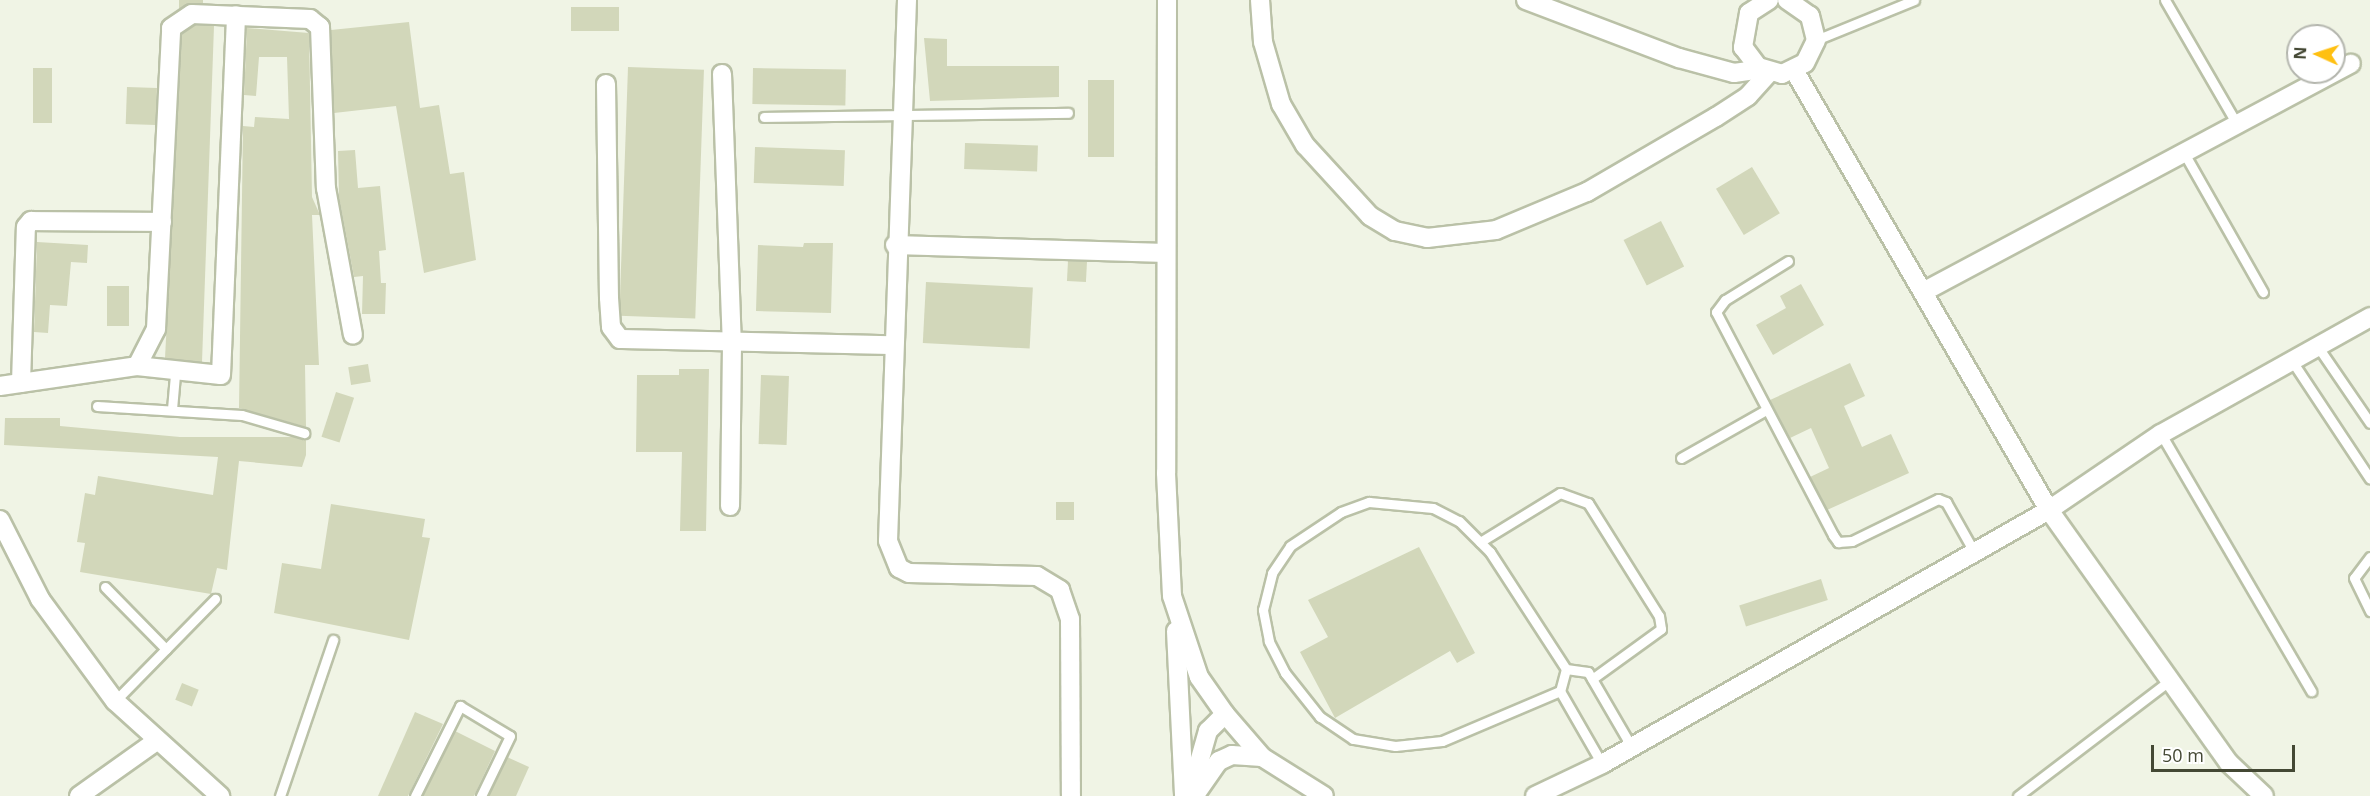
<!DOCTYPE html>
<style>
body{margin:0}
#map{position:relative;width:2370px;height:796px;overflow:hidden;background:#f0f4e5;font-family:"Open Sans",sans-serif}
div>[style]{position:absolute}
.building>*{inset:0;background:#d2d7ba;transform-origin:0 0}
.roads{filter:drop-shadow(2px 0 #bac1a7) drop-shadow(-2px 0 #bac1a7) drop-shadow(0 2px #bac1a7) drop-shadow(0 -2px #bac1a7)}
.lane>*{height:9px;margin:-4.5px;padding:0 4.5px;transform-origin:4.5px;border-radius:4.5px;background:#fff}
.street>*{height:18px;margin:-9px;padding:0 9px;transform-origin:9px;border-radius:9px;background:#fff}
span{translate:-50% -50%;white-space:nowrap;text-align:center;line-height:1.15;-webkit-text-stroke:6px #fff;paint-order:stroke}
.north{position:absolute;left:2286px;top:24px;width:60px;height:60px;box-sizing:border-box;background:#fff;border:2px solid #b4b6ae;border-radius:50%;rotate:273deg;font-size:16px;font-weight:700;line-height:24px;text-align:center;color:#444834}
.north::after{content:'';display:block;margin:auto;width:21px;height:27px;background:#ffc012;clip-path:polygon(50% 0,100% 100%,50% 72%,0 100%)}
.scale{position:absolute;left:2151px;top:745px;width:144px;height:27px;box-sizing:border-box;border:3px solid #444834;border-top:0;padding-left:8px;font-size:18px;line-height:21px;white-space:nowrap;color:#444834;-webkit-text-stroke:4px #fff;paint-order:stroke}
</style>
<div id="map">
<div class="building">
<i style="clip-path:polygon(179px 0,203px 0,203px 3px,179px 9px)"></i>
<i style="left:571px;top:7px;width:48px;height:24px"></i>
<i style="clip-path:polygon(409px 22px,420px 108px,439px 105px,450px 174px,464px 172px,476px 260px,424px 273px,396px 106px,334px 113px,331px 30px)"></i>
<i style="clip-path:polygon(195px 25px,214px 26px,202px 362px,165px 358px,182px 34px)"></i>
<i style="clip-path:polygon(247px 28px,309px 33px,312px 197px,320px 215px,312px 215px,319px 365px,305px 365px,306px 427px,239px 408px,243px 126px,254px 127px,255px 117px,289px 119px,287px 57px,259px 57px,256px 96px,244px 95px)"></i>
<i style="clip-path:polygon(924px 38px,947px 39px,947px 66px,1059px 66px,1059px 97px,930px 101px)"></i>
<i style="left:628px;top:67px;width:76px;height:249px;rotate:2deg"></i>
<i style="left:33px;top:68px;width:19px;height:55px"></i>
<i style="left:753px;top:68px;width:93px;height:36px;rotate:1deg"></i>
<i style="left:1088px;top:80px;width:26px;height:77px"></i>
<i style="left:127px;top:87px;width:30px;height:37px;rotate:2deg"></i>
<i style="left:965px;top:143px;width:73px;height:26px;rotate:2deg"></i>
<i style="left:755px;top:147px;width:90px;height:36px;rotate:2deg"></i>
<i style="clip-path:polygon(355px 150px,358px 188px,380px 186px,386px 250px,379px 251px,381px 283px,386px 283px,385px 314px,362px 314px,363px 276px,354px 277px,339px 197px,338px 151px)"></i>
<i style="left:1752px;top:167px;width:54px;height:42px;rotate:59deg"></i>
<i style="left:1661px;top:221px;width:51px;height:42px;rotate:63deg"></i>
<i style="clip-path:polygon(37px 242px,88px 245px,87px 263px,71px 262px,67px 306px,50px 305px,48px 333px,34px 332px)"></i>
<i style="clip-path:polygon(804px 243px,833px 243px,831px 313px,756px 311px,758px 245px,803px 247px)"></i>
<i style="left:1068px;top:261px;width:19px;height:20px;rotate:3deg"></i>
<i style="left:926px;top:282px;width:107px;height:61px;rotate:3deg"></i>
<i style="clip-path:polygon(1801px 284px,1824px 325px,1773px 355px,1756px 325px,1786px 308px,1780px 296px)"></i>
<i style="left:107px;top:286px;width:22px;height:40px"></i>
<i style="clip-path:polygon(1850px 363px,1865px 396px,1844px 406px,1862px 447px,1891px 434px,1909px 473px,1827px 510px,1810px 477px,1829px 468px,1811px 428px,1790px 438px,1770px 400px)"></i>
<i style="left:368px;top:364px;width:18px;height:20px;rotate:81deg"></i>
<i style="clip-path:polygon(679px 369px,709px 369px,706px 531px,680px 531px,682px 452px,636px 452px,637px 375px,679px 375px)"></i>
<i style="left:761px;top:375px;width:28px;height:69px;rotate:2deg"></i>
<i style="left:336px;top:392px;width:19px;height:47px;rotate:18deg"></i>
<i style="clip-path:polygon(5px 418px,60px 418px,60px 426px,180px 437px,295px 437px,306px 439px,306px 455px,302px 467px,239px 461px,227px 570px,217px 568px,211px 594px,80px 572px,85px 543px,77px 542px,85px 493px,95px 495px,98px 476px,213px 495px,218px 457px,4px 445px)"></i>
<i style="left:1056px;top:502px;width:18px;height:18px"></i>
<i style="clip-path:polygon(331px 504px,425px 519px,422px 537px,430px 538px,409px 640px,274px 613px,282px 563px,321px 569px)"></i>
<i style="clip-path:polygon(1419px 547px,1475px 653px,1457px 663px,1450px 651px,1335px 718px,1300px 652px,1328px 637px,1308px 600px)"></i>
<i style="left:1821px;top:579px;width:22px;height:86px;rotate:72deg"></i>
<i style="left:182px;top:683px;width:18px;height:18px;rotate:22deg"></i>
<i style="clip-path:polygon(415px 712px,443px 724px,408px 796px,378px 796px)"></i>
<i style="clip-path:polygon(455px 731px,495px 751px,474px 796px,423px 796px)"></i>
<i style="clip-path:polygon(507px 757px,529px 767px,516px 796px,488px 796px)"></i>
</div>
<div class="roads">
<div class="lane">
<i style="left:2165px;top:0;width:143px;rotate:59.9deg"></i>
<i style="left:1816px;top:40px;width:106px;rotate:-22.2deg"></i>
<i style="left:764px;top:117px;width:304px;rotate:-0.8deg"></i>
<i style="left:2184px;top:153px;width:160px;rotate:60.4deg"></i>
<i style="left:1788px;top:261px;width:74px;rotate:148.2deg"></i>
<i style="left:1725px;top:300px;width:15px;rotate:127deg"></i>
<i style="left:1716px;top:312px;width:252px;rotate:62.3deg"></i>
<i style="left:1833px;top:535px;width:9px;rotate:54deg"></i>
<i style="left:1838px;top:542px;width:14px;rotate:-4deg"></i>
<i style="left:1852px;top:541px;width:96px;rotate:-26deg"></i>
<i style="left:1938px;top:499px;width:9px;rotate:21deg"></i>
<i style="left:1946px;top:502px;width:55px;rotate:60.6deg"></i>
<i style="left:2318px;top:347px;width:92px;rotate:55.6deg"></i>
<i style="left:2292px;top:361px;width:141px;rotate:56.5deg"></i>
<i style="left:97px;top:406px;width:145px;rotate:3.6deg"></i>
<i style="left:242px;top:415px;width:65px;rotate:16.2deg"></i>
<i style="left:172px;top:409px;width:38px;rotate:-85deg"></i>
<i style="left:2161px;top:434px;width:298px;rotate:59.7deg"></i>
<i style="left:1681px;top:458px;width:98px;rotate:-29.5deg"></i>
<i style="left:1480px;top:542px;width:94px;rotate:-31.5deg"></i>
<i style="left:1560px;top:493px;width:30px;rotate:20deg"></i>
<i style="left:1588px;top:503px;width:133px;rotate:57.9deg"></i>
<i style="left:1659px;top:616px;width:13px;rotate:81deg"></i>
<i style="left:1661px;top:629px;width:85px;rotate:144.1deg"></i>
<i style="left:2370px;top:557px;width:26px;rotate:127deg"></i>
<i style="left:2354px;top:578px;width:37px;rotate:64deg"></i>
<i style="left:105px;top:587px;width:87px;rotate:45.5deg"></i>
<i style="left:1566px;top:669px;width:23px;rotate:105deg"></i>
<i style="left:1560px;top:691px;width:84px;rotate:60.1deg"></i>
<i style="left:1560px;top:691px;width:128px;rotate:157deg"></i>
<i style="left:1442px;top:741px;width:47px;rotate:173.9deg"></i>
<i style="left:1395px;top:746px;width:43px;rotate:-170.5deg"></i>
<i style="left:1353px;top:739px;width:40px;rotate:-146deg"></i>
<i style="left:1320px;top:717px;width:56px;rotate:-128.5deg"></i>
<i style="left:1285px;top:673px;width:36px;rotate:-117deg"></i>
<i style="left:1269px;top:641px;width:32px;rotate:-101deg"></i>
<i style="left:1263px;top:610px;width:38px;rotate:-76deg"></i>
<i style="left:1272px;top:573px;width:32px;rotate:-56deg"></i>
<i style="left:1290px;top:546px;width:61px;rotate:-33.7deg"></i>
<i style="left:1341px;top:512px;width:30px;rotate:-20deg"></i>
<i style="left:1369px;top:502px;width:64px;rotate:5.4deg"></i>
<i style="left:1433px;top:508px;width:29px;rotate:27deg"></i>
<i style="left:1459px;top:521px;width:44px;rotate:45deg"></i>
<i style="left:1490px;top:552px;width:140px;rotate:57deg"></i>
<i style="left:1566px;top:669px;width:22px;rotate:8deg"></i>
<i style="left:1588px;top:672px;width:86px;rotate:59.8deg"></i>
<i style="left:115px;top:701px;width:143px;rotate:-45.6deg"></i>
<i style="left:280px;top:796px;width:165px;rotate:-71.2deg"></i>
<i style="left:415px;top:796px;width:101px;rotate:-63.4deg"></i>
<i style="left:460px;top:706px;width:58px;rotate:31deg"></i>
<i style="left:510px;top:736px;width:67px;rotate:115.8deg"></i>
<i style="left:2018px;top:796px;width:190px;rotate:-37.3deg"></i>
</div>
<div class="street">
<i style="left:907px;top:0;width:541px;rotate:92.01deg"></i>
<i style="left:888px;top:541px;width:29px;rotate:68deg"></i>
<i style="left:899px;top:568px;width:11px;rotate:27deg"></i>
<i style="left:909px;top:573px;width:128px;rotate:1.3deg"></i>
<i style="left:1037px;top:576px;width:27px;rotate:31deg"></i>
<i style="left:1060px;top:590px;width:31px;rotate:71deg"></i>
<i style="left:1070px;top:619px;width:177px;rotate:89.7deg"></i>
<i style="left:1167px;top:0;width:473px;rotate:90.1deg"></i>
<i style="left:1166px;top:473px;width:123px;rotate:87.2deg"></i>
<i style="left:1172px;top:596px;width:85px;rotate:71.6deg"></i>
<i style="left:1199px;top:677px;width:45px;rotate:54.9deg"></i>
<i style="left:1225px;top:714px;width:57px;rotate:49.3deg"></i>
<i style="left:1262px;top:757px;width:73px;rotate:32.2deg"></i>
<i style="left:1260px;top:0;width:42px;rotate:85.9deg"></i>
<i style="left:1263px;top:42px;width:65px;rotate:73.8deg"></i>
<i style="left:1281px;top:104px;width:48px;rotate:59.7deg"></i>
<i style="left:1305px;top:145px;width:96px;rotate:47.5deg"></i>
<i style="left:1370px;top:216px;width:29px;rotate:31deg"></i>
<i style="left:1395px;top:231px;width:33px;rotate:12deg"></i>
<i style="left:1427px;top:238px;width:69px;rotate:-6.6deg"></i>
<i style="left:1496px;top:230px;width:99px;rotate:-22.7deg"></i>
<i style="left:1587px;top:192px;width:149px;rotate:-30.2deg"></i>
<i style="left:1716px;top:117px;width:38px;rotate:-33deg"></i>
<i style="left:1748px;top:96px;width:31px;rotate:-48deg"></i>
<i style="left:1526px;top:0;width:164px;rotate:20.8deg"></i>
<i style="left:1679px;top:58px;width:57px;rotate:15.3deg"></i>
<i style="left:1734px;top:73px;width:28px;rotate:-8deg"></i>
<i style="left:1769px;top:0;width:24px;rotate:147deg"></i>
<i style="left:1749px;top:13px;width:35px;rotate:100deg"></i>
<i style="left:1743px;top:47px;width:25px;rotate:53deg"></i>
<i style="left:1758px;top:67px;width:25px;rotate:16deg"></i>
<i style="left:1782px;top:74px;width:25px;rotate:-26deg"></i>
<i style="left:1805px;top:63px;width:25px;rotate:-64deg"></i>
<i style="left:1816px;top:40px;width:25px;rotate:-104deg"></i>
<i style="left:1810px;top:16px;width:28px;rotate:-145deg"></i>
<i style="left:1794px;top:70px;width:509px;rotate:59.91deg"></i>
<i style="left:2049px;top:510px;width:310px;rotate:54.6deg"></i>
<i style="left:2229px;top:763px;width:48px;rotate:43.3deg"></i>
<i style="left:722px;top:74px;width:270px;rotate:87.9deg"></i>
<i style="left:732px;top:344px;width:162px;rotate:90.7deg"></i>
<i style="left:606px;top:84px;width:214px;rotate:89.2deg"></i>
<i style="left:609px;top:298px;width:29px;rotate:86deg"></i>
<i style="left:611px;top:327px;width:15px;rotate:53deg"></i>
<i style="left:620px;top:339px;width:272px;rotate:1.3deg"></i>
<i style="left:895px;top:245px;width:271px;rotate:1.7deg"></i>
<i style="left:1923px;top:292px;width:485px;rotate:-28.1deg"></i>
<i style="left:137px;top:366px;width:42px;rotate:-62.8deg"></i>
<i style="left:156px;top:329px;width:301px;rotate:-87.1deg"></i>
<i style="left:171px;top:28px;width:25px;rotate:-34deg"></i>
<i style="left:192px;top:14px;width:118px;rotate:2.4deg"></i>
<i style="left:310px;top:19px;width:13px;rotate:39deg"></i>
<i style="left:320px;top:27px;width:161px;rotate:87.9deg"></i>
<i style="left:326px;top:188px;width:149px;rotate:79.6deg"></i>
<i style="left:21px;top:383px;width:156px;rotate:-88.2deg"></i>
<i style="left:26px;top:227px;width:8px;rotate:-50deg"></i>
<i style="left:31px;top:221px;width:131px;rotate:0.4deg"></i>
<i style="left:0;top:386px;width:138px;rotate:-8.3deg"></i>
<i style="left:137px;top:366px;width:84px;rotate:6.1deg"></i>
<i style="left:221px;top:375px;width:360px;rotate:-87.6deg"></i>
<i style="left:0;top:520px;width:89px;rotate:63.1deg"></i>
<i style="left:40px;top:599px;width:127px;rotate:53.7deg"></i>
<i style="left:115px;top:701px;width:142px;rotate:42.1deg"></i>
<i style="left:1176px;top:631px;width:165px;rotate:87.2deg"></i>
<i style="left:1197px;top:792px;width:38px;rotate:-55deg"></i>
<i style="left:1219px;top:761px;width:14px;rotate:-25deg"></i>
<i style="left:1232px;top:755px;width:30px;rotate:4deg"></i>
<i style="left:1190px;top:794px;width:66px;rotate:-74.1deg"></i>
<i style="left:1208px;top:731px;width:24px;rotate:-45deg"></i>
<i style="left:79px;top:796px;width:93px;rotate:-35.4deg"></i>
<i style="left:1535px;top:796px;width:74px;rotate:-25.5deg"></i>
<i style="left:1602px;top:764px;width:514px;rotate:-29.61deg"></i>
<i style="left:2049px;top:510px;width:135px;rotate:-34.2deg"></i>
<i style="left:2161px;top:434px;width:240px;rotate:-29.2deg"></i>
</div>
</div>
<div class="north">N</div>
<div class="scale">50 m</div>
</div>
